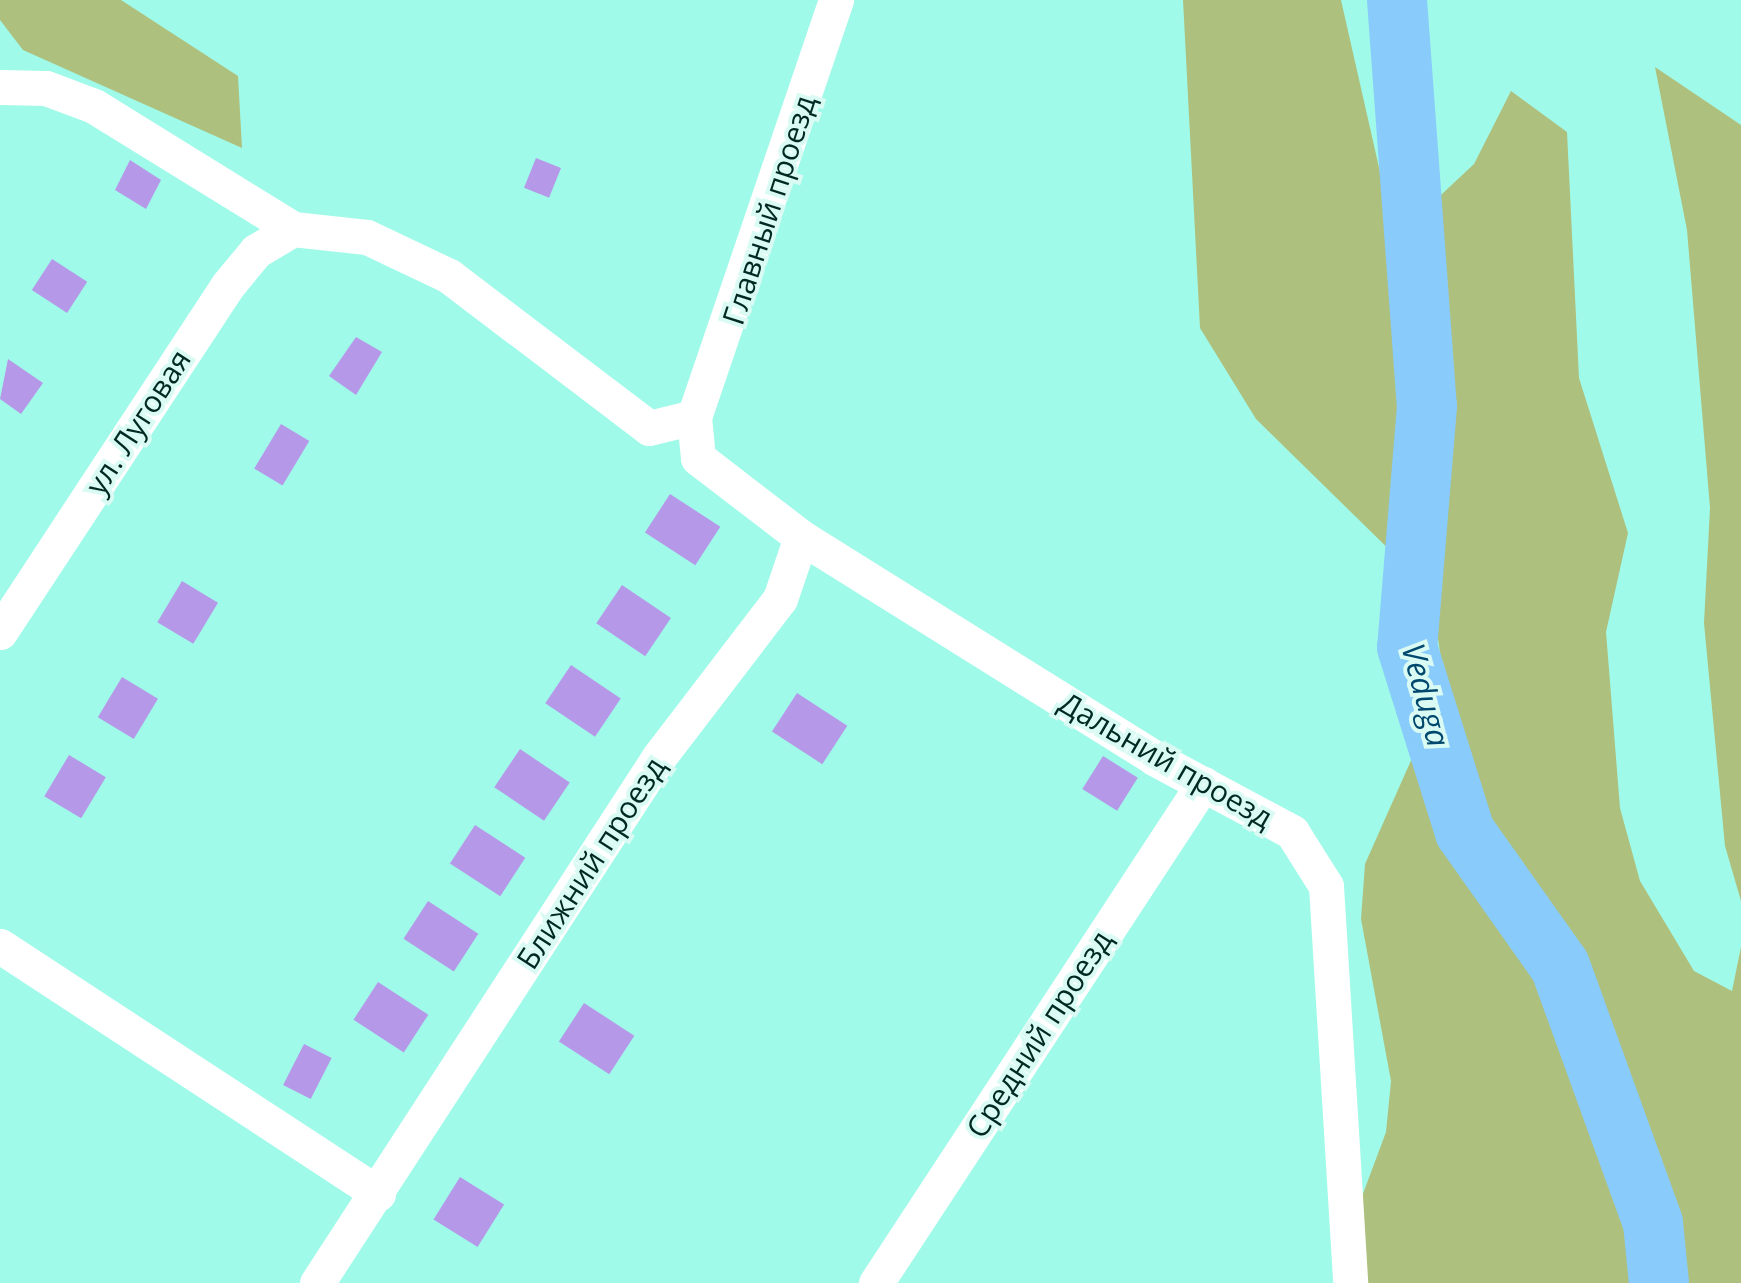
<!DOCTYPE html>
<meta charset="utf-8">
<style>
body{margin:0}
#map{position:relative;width:1741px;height:1283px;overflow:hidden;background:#a0fae9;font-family:"Open Sans",sans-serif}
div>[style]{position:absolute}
.green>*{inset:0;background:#aec07d}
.river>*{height:60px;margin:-30px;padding:0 30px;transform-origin:30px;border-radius:30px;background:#89cbfa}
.building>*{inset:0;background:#b698e9;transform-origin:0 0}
.minor>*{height:35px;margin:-17.5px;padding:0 17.5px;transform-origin:17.5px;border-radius:17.5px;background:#fff}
span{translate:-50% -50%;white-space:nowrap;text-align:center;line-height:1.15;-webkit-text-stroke:8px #dafbf4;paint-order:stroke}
.street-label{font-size:30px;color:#002923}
.water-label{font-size:32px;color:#00486d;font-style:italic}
</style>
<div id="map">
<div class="green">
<i style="clip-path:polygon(0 0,121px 0,238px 76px,242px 148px,23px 50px,0 20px)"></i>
<i style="clip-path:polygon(1183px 0,1341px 0,1395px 238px,1474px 164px,1511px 91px,1567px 132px,1579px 378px,1628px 533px,1606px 632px,1620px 808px,1640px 881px,1694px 971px,1732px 991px,1741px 947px,1741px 1283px,1357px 1283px,1348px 1234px,1386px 1132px,1391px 1081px,1361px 919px,1365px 864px,1429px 720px,1442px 666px,1434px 612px,1407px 567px,1256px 419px,1200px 328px)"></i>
<i style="clip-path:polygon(1655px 67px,1741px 125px,1741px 901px,1725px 846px,1704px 623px,1710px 508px,1687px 230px)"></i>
</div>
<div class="river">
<i style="left:1397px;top:0;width:407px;rotate:85.8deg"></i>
<i style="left:1427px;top:406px;width:242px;rotate:94.7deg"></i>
<i style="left:1407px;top:647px;width:194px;rotate:72.6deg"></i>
<i style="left:1465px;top:832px;width:164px;rotate:54.7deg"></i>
<i style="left:1560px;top:966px;width:273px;rotate:70.1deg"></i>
<i style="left:1653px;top:1223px;width:60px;rotate:84.3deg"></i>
</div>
<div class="building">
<i style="left:536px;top:158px;width:27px;height:32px;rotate:22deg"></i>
<i style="clip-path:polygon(130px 160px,161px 180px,146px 209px,115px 190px)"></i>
<i style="left:52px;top:259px;width:42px;height:37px;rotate:33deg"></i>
<i style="clip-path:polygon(356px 337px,382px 352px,356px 395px,329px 376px)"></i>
<i style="clip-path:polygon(8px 359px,43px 383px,21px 414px,0 399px)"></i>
<i style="left:281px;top:424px;width:33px;height:52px;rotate:31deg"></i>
<i style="left:670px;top:494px;width:60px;height:46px;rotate:33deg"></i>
<i style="left:182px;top:581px;width:42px;height:48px;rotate:31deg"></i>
<i style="left:622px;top:585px;width:59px;height:46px;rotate:34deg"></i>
<i style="left:571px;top:665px;width:60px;height:46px;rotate:34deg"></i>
<i style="left:122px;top:677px;width:42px;height:47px;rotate:31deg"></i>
<i style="left:797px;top:693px;width:60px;height:46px;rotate:33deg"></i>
<i style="left:520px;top:749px;width:60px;height:46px;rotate:34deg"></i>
<i style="left:69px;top:755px;width:43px;height:48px;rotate:31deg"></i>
<i style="left:1103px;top:756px;width:41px;height:39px;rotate:32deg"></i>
<i style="left:475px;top:825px;width:60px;height:46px;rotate:33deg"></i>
<i style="left:428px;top:901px;width:60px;height:45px;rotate:33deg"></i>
<i style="left:378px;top:982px;width:60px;height:45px;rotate:33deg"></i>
<i style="left:584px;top:1003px;width:60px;height:46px;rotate:33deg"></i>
<i style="left:304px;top:1044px;width:31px;height:46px;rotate:27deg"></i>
<i style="left:460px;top:1177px;width:52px;height:50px;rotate:32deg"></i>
</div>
<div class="minor">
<i style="left:0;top:87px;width:46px;rotate:1.2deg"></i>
<i style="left:46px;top:88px;width:51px;rotate:20.6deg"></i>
<i style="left:94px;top:106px;width:234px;rotate:31.7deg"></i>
<i style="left:293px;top:229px;width:74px;rotate:6.2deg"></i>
<i style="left:367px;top:237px;width:91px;rotate:25.4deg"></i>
<i style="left:449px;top:276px;width:251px;rotate:37.2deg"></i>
<i style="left:649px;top:428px;width:46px;rotate:-13.7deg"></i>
<i style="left:694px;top:417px;width:41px;rotate:84.4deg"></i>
<i style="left:698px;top:458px;width:130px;rotate:37.5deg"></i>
<i style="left:801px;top:537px;width:416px;rotate:32deg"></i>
<i style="left:1154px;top:758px;width:157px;rotate:28.2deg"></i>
<i style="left:1292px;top:832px;width:64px;rotate:57.8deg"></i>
<i style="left:1326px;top:886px;width:398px;rotate:86.5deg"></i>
<i style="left:694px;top:417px;width:441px;rotate:-71.2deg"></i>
<i style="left:0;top:632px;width:415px;rotate:-56.7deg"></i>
<i style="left:228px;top:285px;width:44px;rotate:-50.5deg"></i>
<i style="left:256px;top:251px;width:43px;rotate:-30.7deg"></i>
<i style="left:0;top:946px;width:452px;rotate:33.2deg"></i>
<i style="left:317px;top:1283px;width:627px;rotate:-56.97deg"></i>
<i style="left:659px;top:757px;width:199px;rotate:-52.6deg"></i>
<i style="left:780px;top:599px;width:65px;rotate:-71.3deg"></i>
<i style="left:876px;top:1283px;width:597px;rotate:-56.76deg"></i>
</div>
<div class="street-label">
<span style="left:769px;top:210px;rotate:-72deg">Главный проезд</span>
<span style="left:138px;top:422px;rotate:-57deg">ул. Луговая</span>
<span style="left:1166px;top:760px;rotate:30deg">Дальний проезд</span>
<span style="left:591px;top:863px;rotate:-57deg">Ближний проезд</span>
<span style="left:1039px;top:1034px;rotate:-57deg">Средний проезд</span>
</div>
<div class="water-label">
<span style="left:1426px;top:695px;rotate:75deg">Veduga</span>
</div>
</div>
